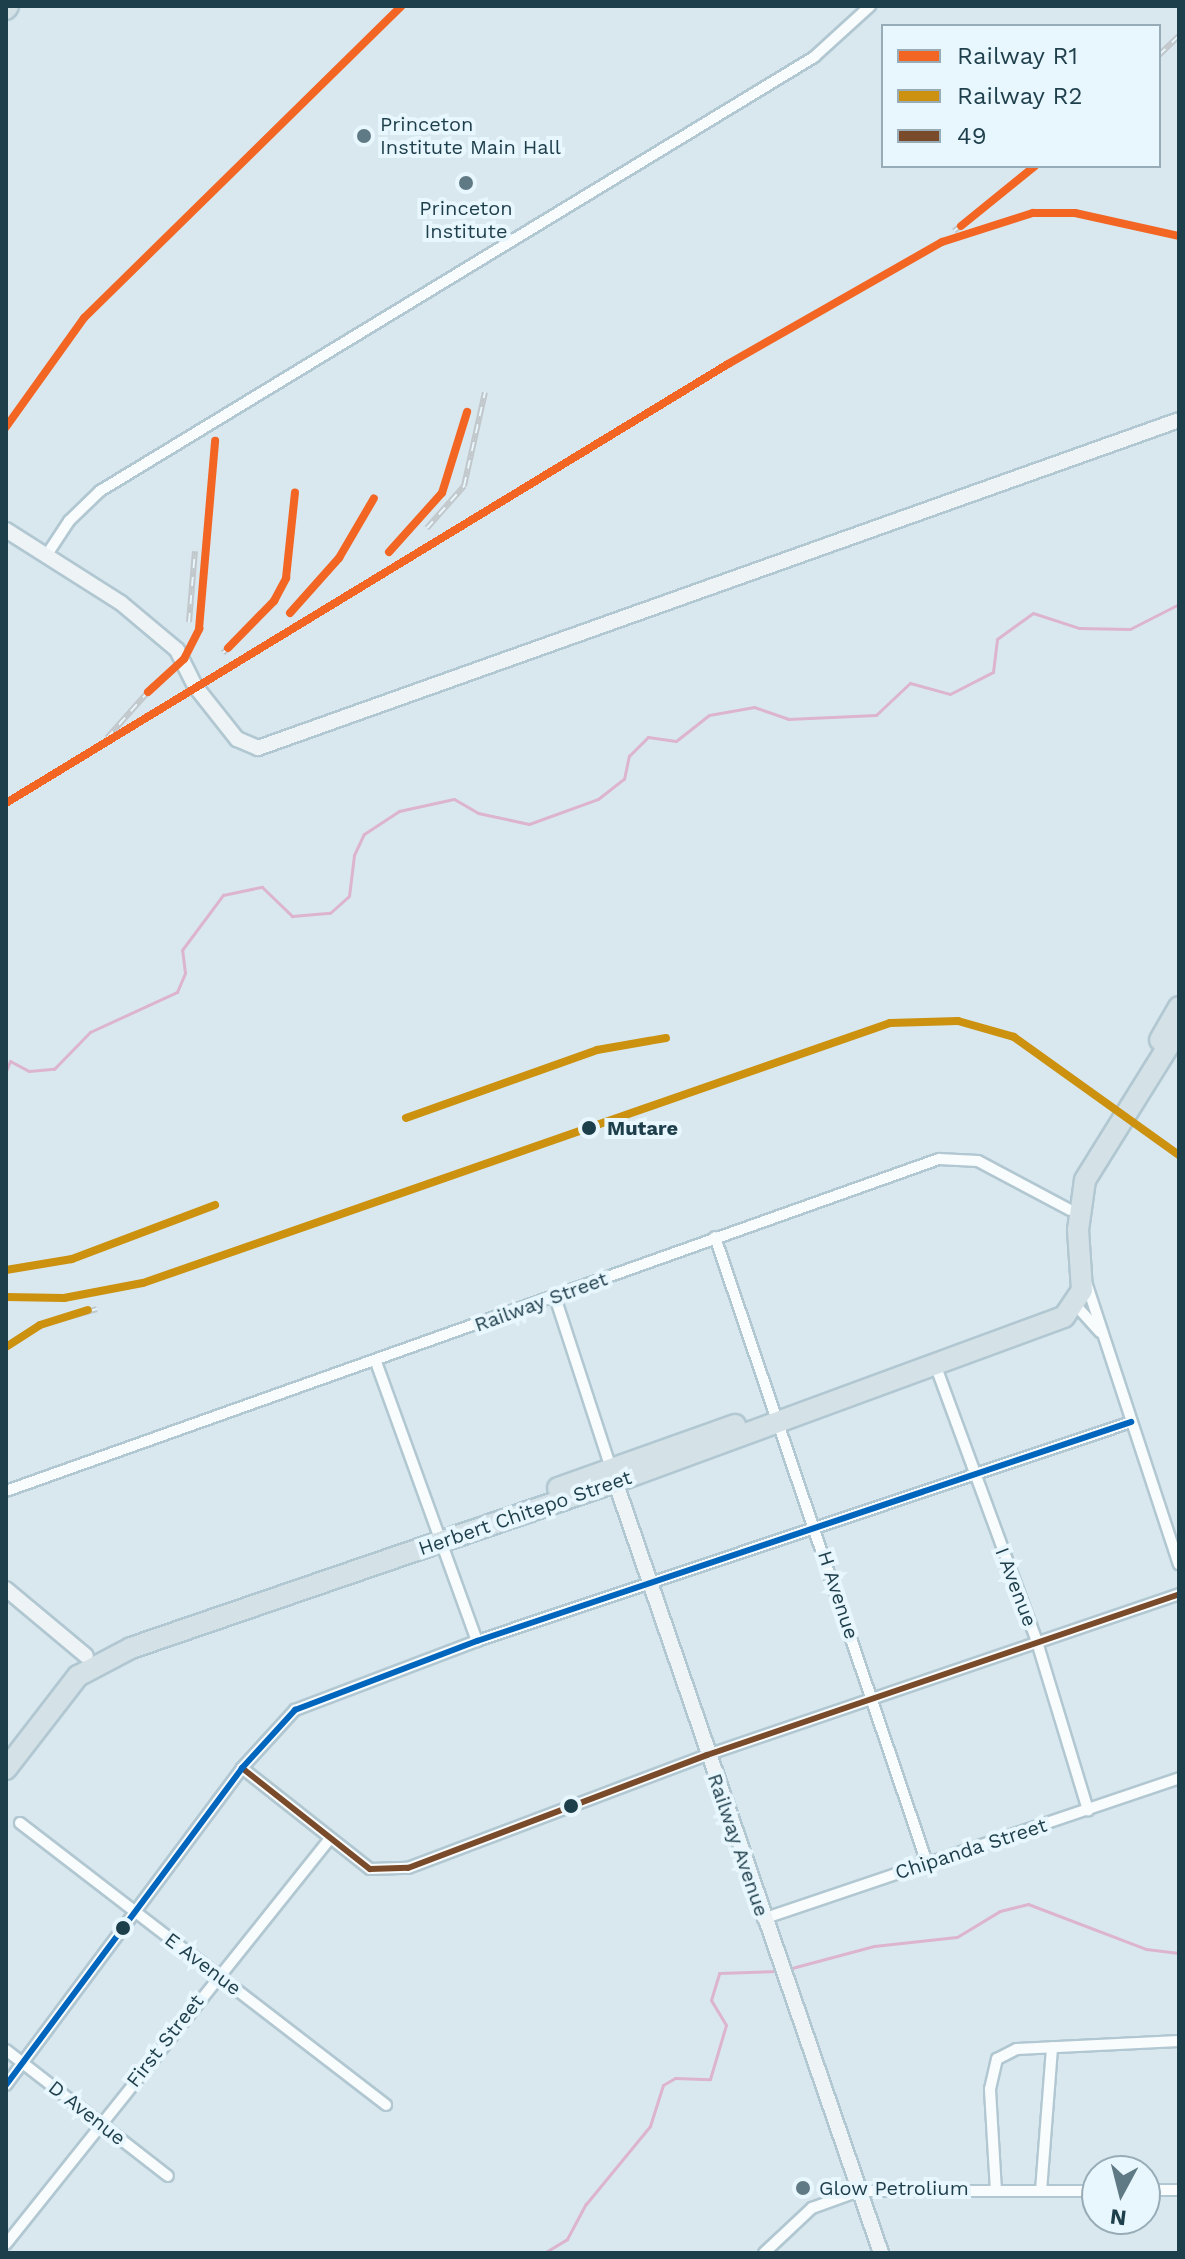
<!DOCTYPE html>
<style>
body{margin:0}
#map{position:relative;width:1185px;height:2259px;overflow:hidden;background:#d9e8ef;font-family:"Work Sans",sans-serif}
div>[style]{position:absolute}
.stream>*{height:3px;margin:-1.5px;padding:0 1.5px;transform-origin:1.5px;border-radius:1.5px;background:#ddb4cd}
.roads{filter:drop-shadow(2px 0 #b1c7d1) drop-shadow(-2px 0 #b1c7d1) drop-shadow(0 2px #b1c7d1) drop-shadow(0 -2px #b1c7d1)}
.street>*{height:10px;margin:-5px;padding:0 5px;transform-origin:5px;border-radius:5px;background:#f9fcfd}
.secondary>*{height:14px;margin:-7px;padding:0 7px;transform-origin:7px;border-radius:7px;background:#eef4f6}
.highway>*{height:20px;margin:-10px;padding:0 10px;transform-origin:10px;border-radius:10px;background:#d4e2e7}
.rail>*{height:6px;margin-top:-3px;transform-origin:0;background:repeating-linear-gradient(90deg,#e8f6fd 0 9px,#c1c7ca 0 18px);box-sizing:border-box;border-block:2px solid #c1c7ca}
.bus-1>*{height:6px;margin:-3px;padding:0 3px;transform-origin:3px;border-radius:3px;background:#7a4b2a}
.bus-2>*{height:6px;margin:-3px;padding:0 3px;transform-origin:3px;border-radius:3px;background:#0065bd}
.rail-1>*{height:8px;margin:-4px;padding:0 4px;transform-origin:4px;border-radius:4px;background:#f26522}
.rail-2>*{height:8px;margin:-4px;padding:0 4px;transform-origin:4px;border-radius:4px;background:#cb910f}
.dots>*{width:22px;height:22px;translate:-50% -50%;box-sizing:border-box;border:4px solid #e8f6fd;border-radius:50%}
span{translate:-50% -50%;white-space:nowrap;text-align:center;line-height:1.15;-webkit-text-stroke:8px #e8f6fd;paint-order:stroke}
.poi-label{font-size:20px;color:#1d3e4b}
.left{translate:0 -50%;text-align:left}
.stop-label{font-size:20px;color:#1d3e4b;font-weight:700}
.street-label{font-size:20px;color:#1d3e4b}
.frame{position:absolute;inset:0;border:8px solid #1d3e4b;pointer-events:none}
.legend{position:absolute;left:881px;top:24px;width:280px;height:144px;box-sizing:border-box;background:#e8f6fd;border:2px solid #97acb6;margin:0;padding:10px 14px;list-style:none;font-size:24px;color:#1d3e4b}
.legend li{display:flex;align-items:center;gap:16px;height:40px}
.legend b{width:40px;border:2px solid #97acb6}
.north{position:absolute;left:1081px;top:2155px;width:80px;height:80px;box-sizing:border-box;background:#e8f6fd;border:2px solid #97acb6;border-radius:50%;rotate:187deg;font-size:22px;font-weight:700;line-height:32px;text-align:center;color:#1d3e4b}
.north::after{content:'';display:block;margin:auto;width:28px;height:36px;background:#5f7a84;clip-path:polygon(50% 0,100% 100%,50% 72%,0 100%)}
</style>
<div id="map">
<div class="stream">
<i style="left:6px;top:1071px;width:11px;rotate:-68deg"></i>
<i style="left:10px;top:1061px;width:21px;rotate:28deg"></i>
<i style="left:29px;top:1071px;width:25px;rotate:-5deg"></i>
<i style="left:54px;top:1069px;width:52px;rotate:-45.8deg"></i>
<i style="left:90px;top:1032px;width:96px;rotate:-24.7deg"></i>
<i style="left:177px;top:992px;width:21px;rotate:-67deg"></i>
<i style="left:185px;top:973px;width:23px;rotate:-97deg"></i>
<i style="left:182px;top:950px;width:69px;rotate:-53.3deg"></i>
<i style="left:223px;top:895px;width:40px;rotate:-12deg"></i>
<i style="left:262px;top:887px;width:42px;rotate:44deg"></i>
<i style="left:292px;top:916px;width:38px;rotate:-5deg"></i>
<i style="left:330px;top:913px;width:25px;rotate:-42deg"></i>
<i style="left:349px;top:896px;width:41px;rotate:-83deg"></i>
<i style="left:354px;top:855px;width:23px;rotate:-65deg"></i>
<i style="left:364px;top:834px;width:42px;rotate:-33.3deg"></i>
<i style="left:399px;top:811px;width:56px;rotate:-12.3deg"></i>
<i style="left:454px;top:799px;width:28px;rotate:30deg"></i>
<i style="left:478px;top:813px;width:52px;rotate:12.2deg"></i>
<i style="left:529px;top:824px;width:73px;rotate:-19.9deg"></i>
<i style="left:598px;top:799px;width:33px;rotate:-38deg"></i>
<i style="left:624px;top:779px;width:24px;rotate:-78deg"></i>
<i style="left:629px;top:756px;width:27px;rotate:-45deg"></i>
<i style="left:648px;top:737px;width:28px;rotate:8deg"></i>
<i style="left:676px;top:741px;width:42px;rotate:-38.2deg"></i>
<i style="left:709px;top:715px;width:46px;rotate:-10.1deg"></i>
<i style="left:754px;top:707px;width:36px;rotate:19deg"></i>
<i style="left:788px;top:719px;width:88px;rotate:-2.6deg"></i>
<i style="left:876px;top:715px;width:47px;rotate:-43.3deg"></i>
<i style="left:910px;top:683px;width:41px;rotate:15.4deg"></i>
<i style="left:950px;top:694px;width:48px;rotate:-27.1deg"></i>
<i style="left:993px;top:672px;width:33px;rotate:-83deg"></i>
<i style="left:997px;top:639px;width:44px;rotate:-35.8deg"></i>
<i style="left:1033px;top:613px;width:48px;rotate:18.1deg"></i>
<i style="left:1079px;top:628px;width:51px;rotate:1.1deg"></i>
<i style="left:1130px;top:629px;width:55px;rotate:-27deg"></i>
<i style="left:788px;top:1969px;width:89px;rotate:-15deg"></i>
<i style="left:874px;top:1946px;width:83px;rotate:-6.2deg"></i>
<i style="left:957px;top:1937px;width:50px;rotate:-31.2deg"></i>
<i style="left:1000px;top:1911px;width:29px;rotate:-14deg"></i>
<i style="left:1028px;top:1904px;width:126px;rotate:20.9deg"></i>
<i style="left:1146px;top:1949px;width:33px;rotate:7deg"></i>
<i style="left:544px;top:2253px;width:27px;rotate:-31deg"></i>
<i style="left:567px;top:2239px;width:40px;rotate:-62deg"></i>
<i style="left:586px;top:2204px;width:101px;rotate:-50.6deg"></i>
<i style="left:650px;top:2126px;width:43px;rotate:-72.4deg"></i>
<i style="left:663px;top:2085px;width:14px;rotate:-30deg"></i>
<i style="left:675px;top:2078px;width:35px;rotate:2deg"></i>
<i style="left:710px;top:2079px;width:56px;rotate:-73.5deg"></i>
<i style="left:726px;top:2025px;width:29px;rotate:-121deg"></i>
<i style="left:711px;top:2000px;width:28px;rotate:-73deg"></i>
<i style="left:719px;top:1973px;width:61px;rotate:-1.9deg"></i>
</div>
<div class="roads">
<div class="street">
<i style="left:46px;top:556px;width:42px;rotate:-56.7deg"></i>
<i style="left:69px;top:521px;width:43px;rotate:-44.1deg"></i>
<i style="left:100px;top:491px;width:836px;rotate:-31.29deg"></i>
<i style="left:814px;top:57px;width:76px;rotate:-42.3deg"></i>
<i style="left:715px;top:1237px;width:661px;rotate:71.29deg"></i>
<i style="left:1087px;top:1285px;width:294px;rotate:71.8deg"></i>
<i style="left:555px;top:1297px;width:180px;rotate:71.9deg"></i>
<i style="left:1071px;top:1300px;width:43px;rotate:47.8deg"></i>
<i style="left:376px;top:1362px;width:297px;rotate:70.1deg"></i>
<i style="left:936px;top:1367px;width:293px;rotate:69.8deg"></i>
<i style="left:1037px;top:1642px;width:176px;rotate:73.1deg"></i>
<i style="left:6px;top:1491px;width:990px;rotate:-19.59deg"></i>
<i style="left:939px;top:1159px;width:39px;rotate:3deg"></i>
<i style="left:978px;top:1161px;width:104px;rotate:28deg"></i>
<i style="left:242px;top:1768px;width:163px;rotate:38.3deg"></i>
<i style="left:370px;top:1869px;width:38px;rotate:-2deg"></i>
<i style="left:408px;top:1868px;width:320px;rotate:-20.7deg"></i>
<i style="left:707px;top:1755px;width:499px;rotate:-18.8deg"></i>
<i style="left:20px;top:1823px;width:462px;rotate:37.6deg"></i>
<i style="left:763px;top:1919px;width:439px;rotate:-18.7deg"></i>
<i style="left:6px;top:2050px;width:205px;rotate:37.9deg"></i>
<i style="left:6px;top:2085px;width:395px;rotate:-53.3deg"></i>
<i style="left:242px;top:1768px;width:79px;rotate:-47.6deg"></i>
<i style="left:295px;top:1710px;width:195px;rotate:-20.8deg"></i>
<i style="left:477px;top:1641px;width:690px;rotate:-18.51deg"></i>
<i style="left:1145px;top:2190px;width:34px"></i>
<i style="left:996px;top:2191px;width:102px;rotate:-93.4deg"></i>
<i style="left:990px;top:2089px;width:31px;rotate:-77deg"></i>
<i style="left:997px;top:2059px;width:22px;rotate:-27deg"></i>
<i style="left:1017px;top:2049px;width:162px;rotate:-2.8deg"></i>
<i style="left:1041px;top:2191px;width:144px;rotate:-85.6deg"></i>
<i style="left:6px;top:2244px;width:516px;rotate:-51.37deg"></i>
<i style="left:764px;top:2253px;width:66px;rotate:-43.2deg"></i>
<i style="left:812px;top:2208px;width:50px;rotate:-19.9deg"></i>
<i style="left:859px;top:2191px;width:238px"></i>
</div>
<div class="secondary">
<i style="left:6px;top:530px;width:136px;rotate:32.4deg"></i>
<i style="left:121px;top:603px;width:73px;rotate:40deg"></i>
<i style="left:177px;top:650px;width:40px;rotate:63.4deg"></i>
<i style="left:195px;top:686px;width:68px;rotate:51.6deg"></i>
<i style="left:237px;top:739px;width:23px;rotate:23deg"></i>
<i style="left:258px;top:748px;width:978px;rotate:-19.6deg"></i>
<i style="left:613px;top:1475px;width:823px;rotate:70.99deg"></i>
<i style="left:6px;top:1589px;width:104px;rotate:39.9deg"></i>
</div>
<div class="highway">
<i style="left:6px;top:9px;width:4px;rotate:-56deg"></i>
<i style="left:1160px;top:1040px;width:38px;rotate:-60deg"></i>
<i style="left:558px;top:1488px;width:188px;rotate:-19.6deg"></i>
<i style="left:6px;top:1769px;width:118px;rotate:-52.3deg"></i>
<i style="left:78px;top:1676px;width:60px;rotate:-27.8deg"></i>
<i style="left:131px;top:1648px;width:512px;rotate:-18.93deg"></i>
<i style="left:615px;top:1482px;width:478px;rotate:-20.2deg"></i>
<i style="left:1064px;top:1317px;width:32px;rotate:-56deg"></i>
<i style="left:1082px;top:1290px;width:60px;rotate:-93.8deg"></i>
<i style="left:1078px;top:1230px;width:50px;rotate:-82deg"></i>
<i style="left:1085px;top:1180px;width:178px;rotate:-58.1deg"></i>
</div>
</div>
<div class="rail">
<i style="left:1159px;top:55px;width:28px;rotate:-44deg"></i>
<i style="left:954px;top:231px;width:104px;rotate:-38.7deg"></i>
<i style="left:6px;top:427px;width:134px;rotate:-54.4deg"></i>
<i style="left:84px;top:318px;width:445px;rotate:-44.5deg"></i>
<i style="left:427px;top:528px;width:56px;rotate:-48.6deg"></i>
<i style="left:464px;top:486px;width:96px;rotate:-77.4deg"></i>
<i style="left:389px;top:552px;width:79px;rotate:-48.1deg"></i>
<i style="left:442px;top:493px;width:85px;rotate:-72.8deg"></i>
<i style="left:290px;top:613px;width:74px;rotate:-48.3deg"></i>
<i style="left:339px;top:558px;width:69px;rotate:-59.7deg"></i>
<i style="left:189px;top:622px;width:71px;rotate:-85.2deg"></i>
<i style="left:223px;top:653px;width:73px;rotate:-45.6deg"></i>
<i style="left:274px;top:601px;width:26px;rotate:-62deg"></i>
<i style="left:286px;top:578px;width:86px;rotate:-84deg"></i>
<i style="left:148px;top:692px;width:49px;rotate:-42.5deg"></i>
<i style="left:184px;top:659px;width:34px;rotate:-63deg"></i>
<i style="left:199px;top:629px;width:189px;rotate:-85.1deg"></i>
<i style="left:107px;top:738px;width:71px;rotate:-48.4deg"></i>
<i style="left:6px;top:803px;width:845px;rotate:-31.3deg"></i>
<i style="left:728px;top:364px;width:246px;rotate:-29.7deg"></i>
<i style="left:942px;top:242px;width:96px;rotate:-17.7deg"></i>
<i style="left:1033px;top:213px;width:42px"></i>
<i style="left:1075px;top:213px;width:107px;rotate:12.5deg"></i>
<i style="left:406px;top:1118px;width:203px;rotate:-19.6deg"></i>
<i style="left:597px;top:1050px;width:70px;rotate:-9.9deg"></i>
<i style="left:6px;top:1270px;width:67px;rotate:-9.5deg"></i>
<i style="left:72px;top:1259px;width:153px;rotate:-20.7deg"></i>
<i style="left:6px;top:1297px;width:58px;rotate:1deg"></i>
<i style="left:64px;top:1298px;width:80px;rotate:-10.8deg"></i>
<i style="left:143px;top:1283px;width:791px;rotate:-19.19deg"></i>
<i style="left:890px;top:1023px;width:68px;rotate:-1.7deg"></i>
<i style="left:958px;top:1021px;width:58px;rotate:15.9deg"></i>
<i style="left:1014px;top:1037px;width:203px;rotate:35.6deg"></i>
<i style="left:6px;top:1347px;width:40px;rotate:-32.9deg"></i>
<i style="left:40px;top:1325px;width:59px;rotate:-15.7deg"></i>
</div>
<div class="bus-1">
<i style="left:242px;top:1768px;width:163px;rotate:38.3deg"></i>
<i style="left:370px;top:1869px;width:38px;rotate:-2deg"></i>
<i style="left:408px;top:1868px;width:320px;rotate:-20.7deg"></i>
<i style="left:707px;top:1755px;width:499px;rotate:-18.8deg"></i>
</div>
<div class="bus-2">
<i style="left:6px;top:2085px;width:395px;rotate:-53.3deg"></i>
<i style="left:242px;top:1768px;width:79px;rotate:-47.6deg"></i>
<i style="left:295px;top:1710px;width:195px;rotate:-20.8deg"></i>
<i style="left:477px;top:1641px;width:690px;rotate:-18.51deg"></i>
</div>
<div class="rail-1">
<i style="left:961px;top:226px;width:95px;rotate:-39deg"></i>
<i style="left:6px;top:427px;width:134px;rotate:-54.4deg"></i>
<i style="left:84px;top:318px;width:445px;rotate:-44.5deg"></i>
<i style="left:389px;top:552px;width:79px;rotate:-48.1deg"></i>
<i style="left:442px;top:493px;width:85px;rotate:-72.8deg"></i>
<i style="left:290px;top:613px;width:74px;rotate:-48.3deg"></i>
<i style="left:339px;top:558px;width:69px;rotate:-59.7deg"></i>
<i style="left:228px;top:648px;width:66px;rotate:-45.6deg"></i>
<i style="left:274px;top:601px;width:26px;rotate:-62deg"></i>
<i style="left:286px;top:578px;width:86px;rotate:-84deg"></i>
<i style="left:148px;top:692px;width:49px;rotate:-42.5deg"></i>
<i style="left:184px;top:659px;width:34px;rotate:-63deg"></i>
<i style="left:199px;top:629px;width:189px;rotate:-85.1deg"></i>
<i style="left:6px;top:803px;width:845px;rotate:-31.3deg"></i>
<i style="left:728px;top:364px;width:246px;rotate:-29.7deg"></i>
<i style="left:942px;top:242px;width:96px;rotate:-17.7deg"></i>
<i style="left:1033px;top:213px;width:42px"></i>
<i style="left:1075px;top:213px;width:107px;rotate:12.5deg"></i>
</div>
<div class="rail-2">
<i style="left:406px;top:1118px;width:203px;rotate:-19.6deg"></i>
<i style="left:597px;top:1050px;width:70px;rotate:-9.9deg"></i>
<i style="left:6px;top:1270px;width:67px;rotate:-9.5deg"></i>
<i style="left:72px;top:1259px;width:153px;rotate:-20.7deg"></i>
<i style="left:6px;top:1297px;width:58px;rotate:1deg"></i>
<i style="left:64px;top:1298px;width:80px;rotate:-10.8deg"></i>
<i style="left:143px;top:1283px;width:791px;rotate:-19.19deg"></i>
<i style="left:890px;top:1023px;width:68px;rotate:-1.7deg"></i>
<i style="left:958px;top:1021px;width:58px;rotate:15.9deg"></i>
<i style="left:1014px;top:1037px;width:203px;rotate:35.6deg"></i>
<i style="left:6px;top:1347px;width:40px;rotate:-32.9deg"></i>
<i style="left:40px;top:1325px;width:50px;rotate:-17.4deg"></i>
</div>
<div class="dots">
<i style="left:364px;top:136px;background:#5f7a84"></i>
<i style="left:466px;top:183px;background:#5f7a84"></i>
<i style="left:589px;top:1128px;background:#1d3e4b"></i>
<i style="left:571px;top:1806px;background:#1d3e4b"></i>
<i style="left:123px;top:1928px;background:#1d3e4b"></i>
<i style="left:803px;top:2188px;background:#5f7a84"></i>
</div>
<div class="poi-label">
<span class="left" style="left:380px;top:136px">Princeton<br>Institute Main Hall</span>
<span style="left:466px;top:220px">Princeton<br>Institute</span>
<span class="left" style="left:819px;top:2188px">Glow Petrolium</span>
</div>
<div class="stop-label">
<span class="left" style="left:607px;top:1128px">Mutare</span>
</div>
<div class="street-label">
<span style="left:541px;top:1302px;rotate:-20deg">Railway Street</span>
<span style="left:525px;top:1513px;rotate:-19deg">Herbert Chitepo Street</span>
<span style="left:1016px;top:1587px;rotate:69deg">I Avenue</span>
<span style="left:838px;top:1595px;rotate:72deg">H Avenue</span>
<span style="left:738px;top:1845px;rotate:71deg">Railway Avenue</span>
<span style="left:971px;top:1849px;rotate:-18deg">Chipanda Street</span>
<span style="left:203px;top:1964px;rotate:37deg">E Avenue</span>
<span style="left:165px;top:2041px;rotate:-52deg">First Street</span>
<span style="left:87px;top:2113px;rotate:38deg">D Avenue</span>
</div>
<div class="frame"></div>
<ul class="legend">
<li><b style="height:10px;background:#f26522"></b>Railway R1</li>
<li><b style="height:10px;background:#cb910f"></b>Railway R2</li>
<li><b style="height:10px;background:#7a4b2a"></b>49</li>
</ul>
<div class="north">N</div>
</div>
